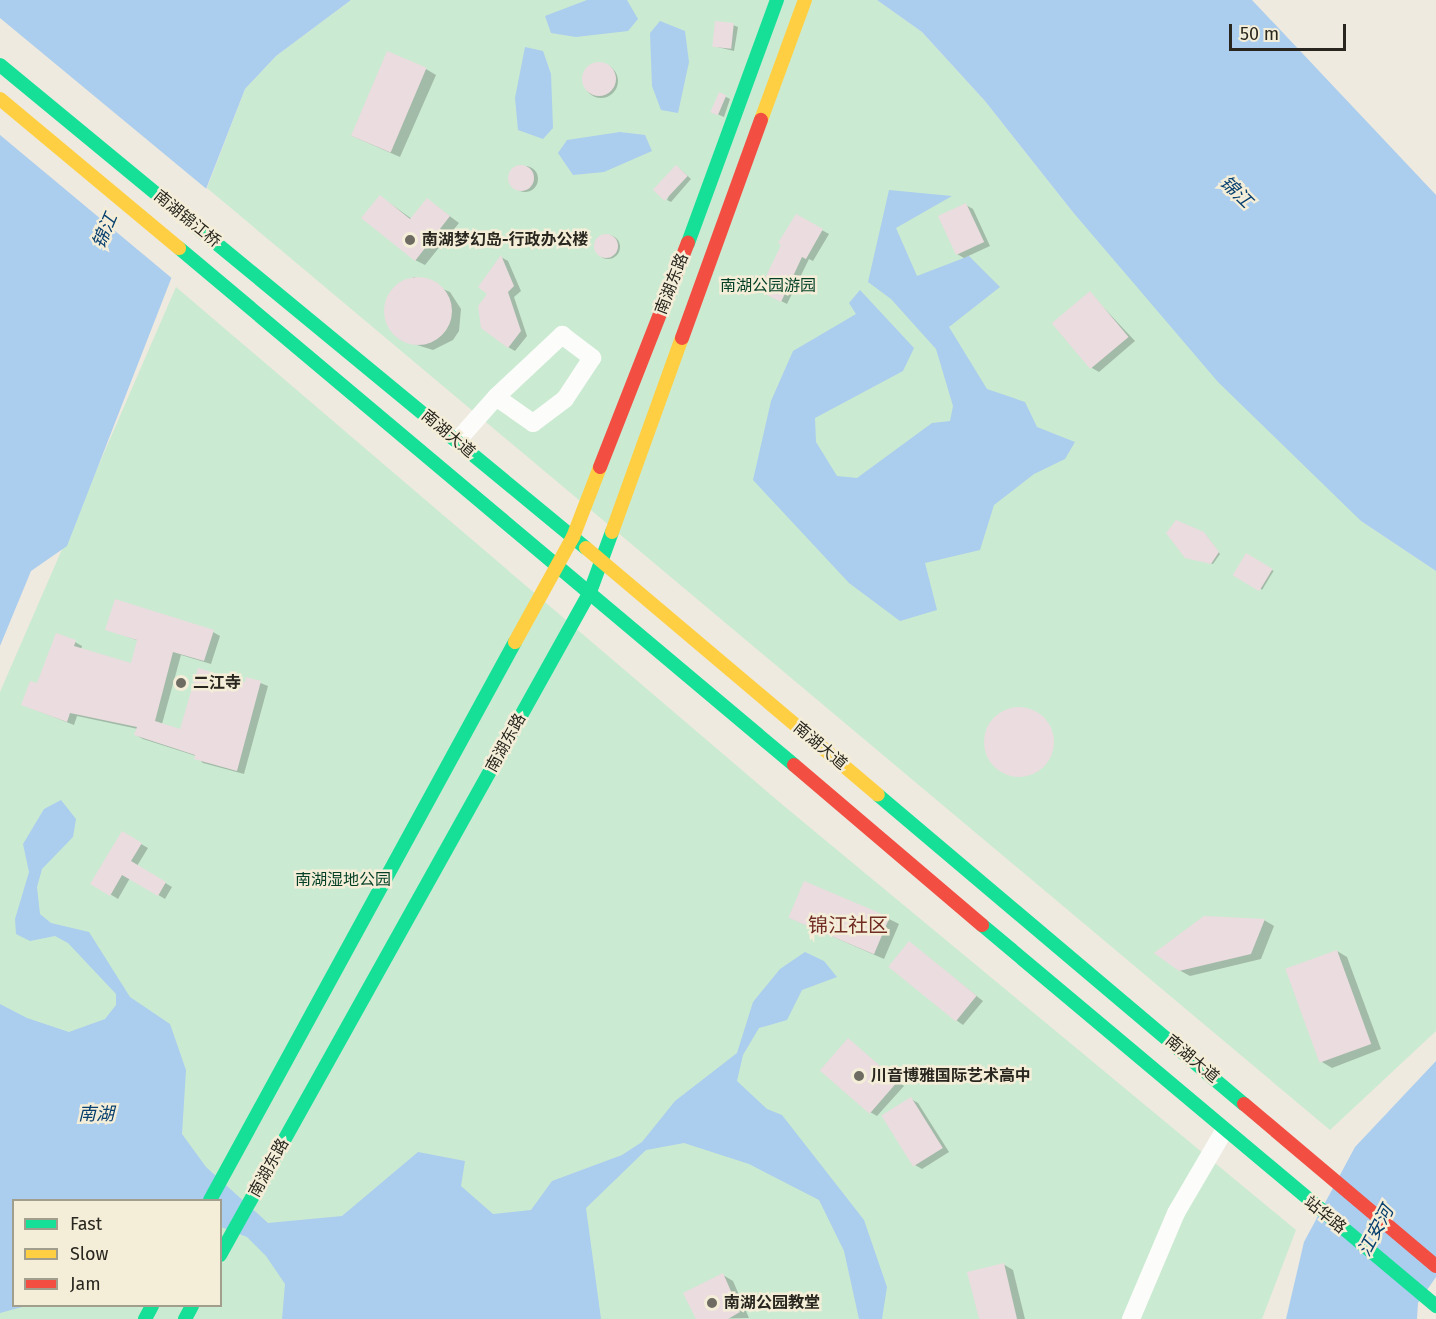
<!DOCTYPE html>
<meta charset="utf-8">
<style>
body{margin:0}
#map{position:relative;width:1436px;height:1319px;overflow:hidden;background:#eeeadf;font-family:"Fira Sans","Noto Sans SC",sans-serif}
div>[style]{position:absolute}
.green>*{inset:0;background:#cbead2}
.water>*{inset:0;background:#abcdee}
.pier>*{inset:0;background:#eeeadf}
.shadow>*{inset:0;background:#0003;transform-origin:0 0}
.round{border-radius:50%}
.building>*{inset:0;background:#ebdcdf;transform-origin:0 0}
.street>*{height:18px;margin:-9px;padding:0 9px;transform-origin:9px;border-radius:9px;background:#fcfcfa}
.fast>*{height:14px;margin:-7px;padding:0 7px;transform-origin:7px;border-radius:7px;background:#16e098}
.slow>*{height:14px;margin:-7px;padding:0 7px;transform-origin:7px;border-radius:7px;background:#ffcf43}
.jam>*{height:14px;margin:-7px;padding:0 7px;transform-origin:7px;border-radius:7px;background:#f24e42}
.dots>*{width:16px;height:16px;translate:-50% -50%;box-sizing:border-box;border:3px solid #f4eed9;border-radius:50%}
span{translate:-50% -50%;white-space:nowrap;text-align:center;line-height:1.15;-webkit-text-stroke:5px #f4eed9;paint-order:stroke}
.street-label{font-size:16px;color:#28261e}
.poi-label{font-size:16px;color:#28261e;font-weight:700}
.left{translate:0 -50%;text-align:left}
.park-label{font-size:16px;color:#023f26}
.water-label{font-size:18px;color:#073f6e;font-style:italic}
.quarter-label{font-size:20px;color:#712c24}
.legend{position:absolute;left:12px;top:1199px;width:210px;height:108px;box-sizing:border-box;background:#f4eed9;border:2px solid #a29e8e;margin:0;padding:8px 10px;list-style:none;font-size:18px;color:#28261e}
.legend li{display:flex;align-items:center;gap:12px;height:30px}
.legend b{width:30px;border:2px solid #a29e8e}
.scale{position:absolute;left:1229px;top:24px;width:117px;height:27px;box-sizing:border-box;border:3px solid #28261e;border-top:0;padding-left:8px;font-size:18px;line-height:21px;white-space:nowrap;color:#28261e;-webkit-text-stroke:4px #f4eed9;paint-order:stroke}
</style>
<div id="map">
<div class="green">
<i style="clip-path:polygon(351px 0,877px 0,922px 32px,985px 101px,1072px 211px,1361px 521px,1436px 571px,1436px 1031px,1330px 1130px,207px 188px,245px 89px,276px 56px)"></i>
<i style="clip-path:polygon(evenodd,176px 287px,784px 806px,1296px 1230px,1262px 1319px,0 1319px,0 692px,176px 287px,14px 1200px,220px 1200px,220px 1306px,14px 1306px,14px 1200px)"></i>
</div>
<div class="water">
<i style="clip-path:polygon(0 0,351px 0,276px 56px,245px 89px,67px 546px,31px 571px,0 646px)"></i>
<i style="clip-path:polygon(587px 0,627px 0,638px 19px,628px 31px,576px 37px,551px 33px,545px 16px)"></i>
<i style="clip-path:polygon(877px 0,1252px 0,1436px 195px,1436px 571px,1361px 521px,1218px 382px,1072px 211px,985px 101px,922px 32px)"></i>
<i style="clip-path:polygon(660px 21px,685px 31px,689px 62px,678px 113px,661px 110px,652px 86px,650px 33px)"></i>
<i style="clip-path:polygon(525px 47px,543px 51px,551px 74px,553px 128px,543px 139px,518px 130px,515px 98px)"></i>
<i style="clip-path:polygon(620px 132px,645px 135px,652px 151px,604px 172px,573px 175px,558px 153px,567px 140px)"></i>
<i style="clip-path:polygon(889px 190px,952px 196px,896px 228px,917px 276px,969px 256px,1000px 287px,949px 327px,987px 389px,1025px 402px,1037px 427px,1075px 442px,1065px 459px,1034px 474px,994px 505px,980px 550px,925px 563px,937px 610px,900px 621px,849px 583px,753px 480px,771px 401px,793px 351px,856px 314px,849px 303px,860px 290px,914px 348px,903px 371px,815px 418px,816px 442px,837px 476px,857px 478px,932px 423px,950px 421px,953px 406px,936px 349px,891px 299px,868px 282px)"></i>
<i style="clip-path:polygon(61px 800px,76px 819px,73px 837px,42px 869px,37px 887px,40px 914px,51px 923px,89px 932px,130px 997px,170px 1024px,186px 1070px,182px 1134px,206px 1167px,268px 1223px,342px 1216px,418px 1152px,465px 1161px,461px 1186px,493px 1214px,531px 1210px,552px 1181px,622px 1155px,642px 1142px,675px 1101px,737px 1053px,753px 1002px,780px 969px,805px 952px,824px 961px,837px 977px,802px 990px,787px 1020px,759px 1028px,743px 1055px,737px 1081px,767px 1109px,782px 1115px,864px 1220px,887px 1287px,882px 1319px,859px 1319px,844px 1251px,819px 1200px,749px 1164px,684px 1143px,646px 1150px,586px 1208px,601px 1319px,282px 1319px,285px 1284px,266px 1256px,247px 1237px,221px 1227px,220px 1200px,14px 1200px,14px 1306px,26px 1306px,0 1313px,0 1004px,27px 1018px,69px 1032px,105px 1019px,116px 1005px,116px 994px,68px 943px,55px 936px,30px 941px,16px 934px,15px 919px,29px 872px,23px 844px,44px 809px)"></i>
<i style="clip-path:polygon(1436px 1061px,1436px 1277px,1418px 1303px,1417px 1319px,1286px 1319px,1304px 1242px,1355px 1147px)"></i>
</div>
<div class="pier">
<i style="clip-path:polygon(0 18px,209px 191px,174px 280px,0 135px)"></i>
</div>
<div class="shadow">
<i style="clip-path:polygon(733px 25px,738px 27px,734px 51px,713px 46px)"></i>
<i class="round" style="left:584px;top:64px;width:34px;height:34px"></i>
<i style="clip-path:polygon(426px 69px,436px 75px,400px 157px,352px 136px)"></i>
<i style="clip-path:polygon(720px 94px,730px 99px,724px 117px,717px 114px)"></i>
<i class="round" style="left:512px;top:166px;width:26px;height:26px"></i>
<i style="clip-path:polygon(680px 169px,691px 179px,671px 202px,667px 200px)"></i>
<i style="clip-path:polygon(381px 197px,412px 219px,428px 200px,459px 223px,425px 265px,415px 260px)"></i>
<i style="clip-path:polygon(966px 205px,973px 209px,990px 246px,964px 258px,957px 254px)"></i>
<i style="clip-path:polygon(796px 216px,829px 234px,813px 261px,809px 259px,787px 304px,767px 294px)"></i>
<i class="round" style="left:596px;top:235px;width:24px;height:24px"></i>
<i style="clip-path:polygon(501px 257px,508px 261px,521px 291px,514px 297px,527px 336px,515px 351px,508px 347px,489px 294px)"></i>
<i style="clip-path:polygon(414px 277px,450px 292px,461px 309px,459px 331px,453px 340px,433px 350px,401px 340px,393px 332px,385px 312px,391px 292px)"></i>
<i style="clip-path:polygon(1090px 293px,1135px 341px,1099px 372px,1092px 368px)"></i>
<i style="clip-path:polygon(1206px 535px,1220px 554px,1213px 564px,1189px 558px)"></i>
<i style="left:1247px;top:555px;width:31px;height:22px;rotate:31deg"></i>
<i style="clip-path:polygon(107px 629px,213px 632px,220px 636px,211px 664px,181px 655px,162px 724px,181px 731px,246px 684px,248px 678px,268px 686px,244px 774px,203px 763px,196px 756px,143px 739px,136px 735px,138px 729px,77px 716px,74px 725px,23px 705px,75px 642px,82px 646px,81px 650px,132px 665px,139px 641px)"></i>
<i class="round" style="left:987px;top:710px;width:66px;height:66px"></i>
<i style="clip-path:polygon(122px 833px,148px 848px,137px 866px,172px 887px,165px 899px,130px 878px,118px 899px,92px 883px)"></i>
<i style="clip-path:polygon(790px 918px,889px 919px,899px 924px,884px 959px)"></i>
<i style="clip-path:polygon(1264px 920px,1274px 926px,1261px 959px,1190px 976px,1179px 970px)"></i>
<i style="clip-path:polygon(909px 943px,983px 1001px,963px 1025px,956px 1020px)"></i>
<i style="clip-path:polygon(1337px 951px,1347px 957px,1381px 1049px,1332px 1068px,1322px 1062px)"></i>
<i style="clip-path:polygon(848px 1040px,904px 1086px,877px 1116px,870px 1112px)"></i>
<i style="clip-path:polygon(911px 1099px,918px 1103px,949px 1152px,922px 1169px,915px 1165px)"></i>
<i style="clip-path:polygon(1003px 1264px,1013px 1270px,1025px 1319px,980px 1319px)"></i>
<i style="clip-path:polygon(723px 1275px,733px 1281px,749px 1318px,697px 1319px)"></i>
</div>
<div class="building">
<i style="left:715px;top:21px;width:19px;height:26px;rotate:6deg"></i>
<i style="left:387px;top:51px;width:43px;height:92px;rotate:23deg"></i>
<i class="round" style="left:582px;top:62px;width:34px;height:34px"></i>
<i style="left:719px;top:92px;width:8px;height:22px;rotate:23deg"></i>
<i class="round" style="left:508px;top:165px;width:26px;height:26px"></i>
<i style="left:676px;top:165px;width:16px;height:34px;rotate:43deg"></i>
<i style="clip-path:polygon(380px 195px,410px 219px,427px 198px,450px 216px,415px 261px,361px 218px)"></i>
<i style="left:966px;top:203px;width:43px;height:31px;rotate:65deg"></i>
<i style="clip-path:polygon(796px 214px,823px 229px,806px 259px,802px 257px,781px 302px,759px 291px,781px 245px,778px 243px)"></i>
<i class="round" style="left:594px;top:234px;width:24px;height:24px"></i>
<i style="clip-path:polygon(501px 255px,514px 286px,508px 292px,521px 331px,508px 348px,481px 328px,478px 306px,487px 294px,478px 287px)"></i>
<i class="round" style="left:384px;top:277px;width:68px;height:68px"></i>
<i style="left:1090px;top:291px;width:60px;height:50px;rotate:50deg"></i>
<i style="clip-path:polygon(1176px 520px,1204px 532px,1219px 552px,1211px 564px,1185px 558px,1166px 533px)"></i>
<i style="left:1246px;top:553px;width:31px;height:26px;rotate:31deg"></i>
<i style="clip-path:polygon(115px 599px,214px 630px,204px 661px,173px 652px,155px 721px,180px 729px,198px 668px,245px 682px,246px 677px,261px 681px,237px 771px,194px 759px,195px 755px,134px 735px,137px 727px,70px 713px,67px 722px,21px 705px,30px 681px,37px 683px,56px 633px,76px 640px,74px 646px,131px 663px,137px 640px,105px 630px)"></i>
<i class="round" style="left:984px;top:707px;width:70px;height:70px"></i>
<i style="clip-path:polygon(122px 831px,142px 843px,131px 861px,166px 882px,158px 896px,122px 875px,110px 896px,90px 884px)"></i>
<i style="left:804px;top:881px;width:93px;height:40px;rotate:23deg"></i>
<i style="clip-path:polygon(1204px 916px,1265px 919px,1251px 954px,1179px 971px,1154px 953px)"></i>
<i style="left:909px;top:941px;width:87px;height:33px;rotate:39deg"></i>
<i style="left:1337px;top:950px;width:100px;height:55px;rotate:70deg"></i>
<i style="left:848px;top:1038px;width:66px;height:43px;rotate:41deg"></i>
<i style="left:911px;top:1097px;width:60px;height:35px;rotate:58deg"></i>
<i style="clip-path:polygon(1004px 1263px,1017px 1319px,979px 1319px,967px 1272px)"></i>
<i style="clip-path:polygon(723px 1273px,740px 1312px,728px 1319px,696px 1319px,683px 1293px)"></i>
</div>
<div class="street">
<i style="left:457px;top:441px;width:59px;rotate:-48.4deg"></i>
<i style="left:496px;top:397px;width:91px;rotate:-43.2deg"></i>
<i style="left:562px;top:335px;width:38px;rotate:37deg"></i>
<i style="left:592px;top:358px;width:49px;rotate:123.4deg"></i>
<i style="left:565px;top:399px;width:40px;rotate:143deg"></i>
<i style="left:533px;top:423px;width:45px;rotate:-144.9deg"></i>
<i style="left:1131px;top:1319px;width:115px;rotate:-67deg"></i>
<i style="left:1176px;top:1213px;width:95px;rotate:-59.7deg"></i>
</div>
<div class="fast">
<i style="left:0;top:65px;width:759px;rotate:39.5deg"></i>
<i style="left:688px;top:243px;width:259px;rotate:-69.9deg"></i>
<i style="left:179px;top:248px;width:803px;rotate:40.05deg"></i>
<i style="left:878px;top:795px;width:479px;rotate:40.2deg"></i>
<i style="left:982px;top:925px;width:593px;rotate:40deg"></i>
<i style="left:210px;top:1200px;width:636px;rotate:-61.34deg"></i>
<i style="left:220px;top:1255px;width:759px;rotate:-60.84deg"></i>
<i style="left:590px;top:592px;width:64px;rotate:-69.9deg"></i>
<i style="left:145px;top:1319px;width:15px;rotate:-62deg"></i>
<i style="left:185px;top:1319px;width:15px;rotate:-62deg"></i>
</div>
<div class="slow">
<i style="left:0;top:99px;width:233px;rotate:39.8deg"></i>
<i style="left:761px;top:120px;width:128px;rotate:-69.9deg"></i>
<i style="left:612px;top:532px;width:206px;rotate:-70.2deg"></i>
<i style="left:586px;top:548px;width:382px;rotate:40.2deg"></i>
<i style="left:515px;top:642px;width:120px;rotate:-61.1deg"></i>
<i style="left:573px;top:537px;width:75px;rotate:-68.9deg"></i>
</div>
<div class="jam">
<i style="left:682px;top:338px;width:232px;rotate:-70.1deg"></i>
<i style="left:600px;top:467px;width:241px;rotate:-68.6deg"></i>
<i style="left:794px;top:765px;width:247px;rotate:40.4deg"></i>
<i style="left:1244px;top:1104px;width:251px;rotate:40.2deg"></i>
</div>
<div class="dots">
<i style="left:410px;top:240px;background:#6d6b62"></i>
<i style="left:181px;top:683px;background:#6d6b62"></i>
<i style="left:859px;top:1076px;background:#6d6b62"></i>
<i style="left:712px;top:1303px;background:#6d6b62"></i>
</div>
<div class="street-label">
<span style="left:187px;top:219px;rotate:39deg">南湖锦江桥</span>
<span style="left:672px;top:284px;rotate:-69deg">南湖东路</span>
<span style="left:448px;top:434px;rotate:40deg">南湖大道</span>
<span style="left:506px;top:743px;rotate:-61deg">南湖东路</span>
<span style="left:820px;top:746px;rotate:40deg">南湖大道</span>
<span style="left:1192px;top:1059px;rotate:40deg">南湖大道</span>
<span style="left:269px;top:1168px;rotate:-61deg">南湖东路</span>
<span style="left:1325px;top:1215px;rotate:39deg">站华路</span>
</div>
<div class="poi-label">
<span class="left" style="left:422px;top:240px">南湖梦幻岛-行政办公楼</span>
<span class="left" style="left:193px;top:683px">二江寺</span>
<span class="left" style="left:871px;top:1076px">川音博雅国际艺术高中</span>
<span class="left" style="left:724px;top:1303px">南湖公园教堂</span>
</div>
<div class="park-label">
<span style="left:768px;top:286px">南湖公园游园</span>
<span style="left:343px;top:880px">南湖湿地公园</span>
</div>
<div class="water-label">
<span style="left:1236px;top:192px;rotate:44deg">锦江</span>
<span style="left:105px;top:231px;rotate:-67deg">锦江</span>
<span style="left:96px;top:1114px">南湖</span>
<span style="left:1376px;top:1231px;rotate:-62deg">江安河</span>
</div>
<div class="quarter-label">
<span style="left:848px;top:925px">锦江社区</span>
</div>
<ul class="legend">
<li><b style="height:8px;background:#16e098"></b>Fast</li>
<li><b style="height:8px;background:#ffcf43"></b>Slow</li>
<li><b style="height:8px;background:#f24e42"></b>Jam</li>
</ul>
<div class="scale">50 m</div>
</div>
